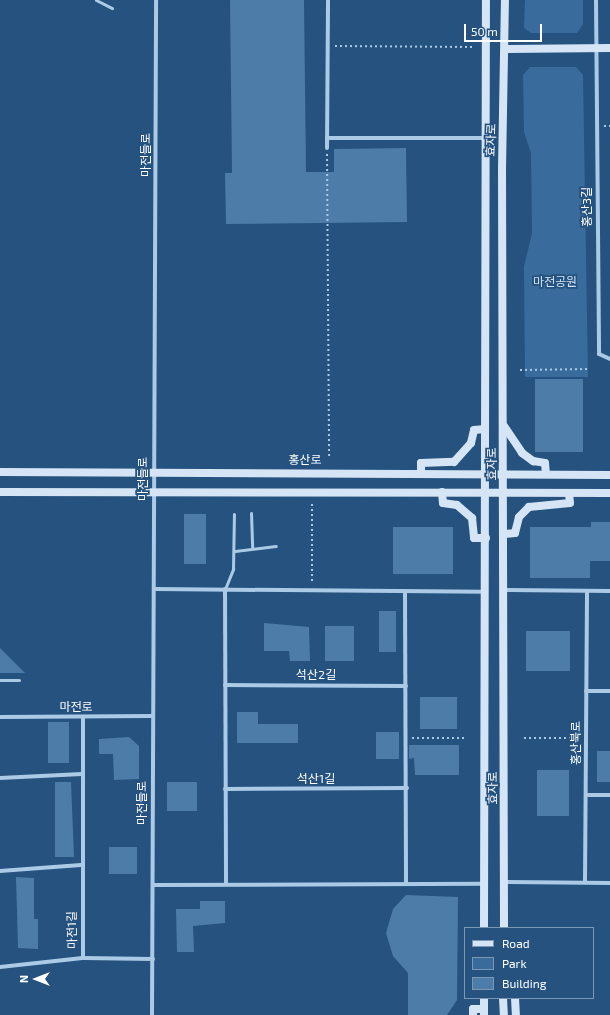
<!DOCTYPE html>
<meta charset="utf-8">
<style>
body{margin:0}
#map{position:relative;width:610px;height:1015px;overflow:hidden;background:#25527f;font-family:"Exo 2","Noto Sans KR",sans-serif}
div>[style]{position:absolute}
.green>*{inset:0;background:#396c9c}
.building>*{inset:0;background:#4e7ca8;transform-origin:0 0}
.path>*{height:2px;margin-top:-1px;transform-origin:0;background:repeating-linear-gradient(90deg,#abcae6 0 2px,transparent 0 5px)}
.lane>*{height:3px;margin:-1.5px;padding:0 1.5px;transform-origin:1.5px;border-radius:1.5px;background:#abcae6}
.street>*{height:4px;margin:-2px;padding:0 2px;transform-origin:2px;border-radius:2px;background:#abcae6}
.secondary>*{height:8px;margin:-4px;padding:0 4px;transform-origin:4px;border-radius:4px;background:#d5e5f5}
span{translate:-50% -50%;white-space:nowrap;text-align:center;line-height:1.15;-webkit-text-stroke:3.5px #25527f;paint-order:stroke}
.street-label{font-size:12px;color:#fff}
.park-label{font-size:12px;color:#cee2f5}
.legend{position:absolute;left:464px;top:927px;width:130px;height:72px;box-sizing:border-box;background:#25527f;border:1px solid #7c97b2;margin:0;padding:5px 7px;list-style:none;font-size:12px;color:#fff}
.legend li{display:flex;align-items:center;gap:8px;height:20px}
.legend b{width:20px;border:1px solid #7c97b2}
.north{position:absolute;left:16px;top:959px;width:40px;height:40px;-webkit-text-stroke:3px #25527f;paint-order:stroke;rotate:270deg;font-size:11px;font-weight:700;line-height:16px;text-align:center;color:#fff}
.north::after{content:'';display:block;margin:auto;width:14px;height:18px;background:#fff;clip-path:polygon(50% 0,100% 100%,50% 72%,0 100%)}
.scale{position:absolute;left:464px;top:24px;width:78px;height:18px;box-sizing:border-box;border:2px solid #fff;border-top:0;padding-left:5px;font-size:12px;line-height:14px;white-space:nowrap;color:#fff;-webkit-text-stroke:3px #25527f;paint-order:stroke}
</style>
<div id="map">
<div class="green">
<i style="clip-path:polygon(525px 0,583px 0,583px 24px,577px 33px,531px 33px,524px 28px)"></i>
<i style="clip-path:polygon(530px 67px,576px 67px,583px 75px,588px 377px,525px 377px,524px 267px,532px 233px,531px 153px,524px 132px,523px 75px)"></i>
</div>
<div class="building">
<i style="clip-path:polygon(230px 0,304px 0,306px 172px,334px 172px,334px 149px,406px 148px,407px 222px,226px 224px,225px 173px,232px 173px)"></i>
<i style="left:535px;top:379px;width:48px;height:73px"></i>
<i style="left:184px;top:514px;width:22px;height:50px"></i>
<i style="clip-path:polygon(591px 522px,610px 522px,610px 561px,590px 561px,590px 578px,530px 578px,530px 527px,591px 527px)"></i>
<i style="left:393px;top:527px;width:60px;height:47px"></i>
<i style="left:379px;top:611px;width:17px;height:41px"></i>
<i style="clip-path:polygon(264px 623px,309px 627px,310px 661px,290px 661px,289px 651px,264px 651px)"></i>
<i style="left:325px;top:626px;width:29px;height:35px"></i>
<i style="left:526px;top:631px;width:44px;height:40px"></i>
<i style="clip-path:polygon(0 648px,25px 673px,0 673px)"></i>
<i style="left:420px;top:697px;width:37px;height:32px"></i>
<i style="clip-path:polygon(237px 712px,258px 712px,258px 724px,298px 724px,298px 743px,237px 743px)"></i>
<i style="left:48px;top:722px;width:21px;height:41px"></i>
<i style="left:376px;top:732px;width:23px;height:27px"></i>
<i style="clip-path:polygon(129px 737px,139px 746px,139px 779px,114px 780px,113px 754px,99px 754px,99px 739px)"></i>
<i style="clip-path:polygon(409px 745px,459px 745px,459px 775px,415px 775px,414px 758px,409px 759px)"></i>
<i style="left:597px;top:751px;width:13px;height:31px"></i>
<i style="left:537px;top:770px;width:32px;height:46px"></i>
<i style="clip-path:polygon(55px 782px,71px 782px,74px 857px,55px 857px)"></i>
<i style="left:167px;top:782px;width:30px;height:29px"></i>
<i style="left:109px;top:847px;width:28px;height:27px"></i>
<i style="clip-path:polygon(16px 877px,34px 878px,34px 919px,38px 919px,38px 949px,18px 948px)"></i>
<i style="clip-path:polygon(406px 895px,458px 897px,457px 1000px,447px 1015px,408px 1015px,408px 973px,393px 956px,386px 933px,393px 909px)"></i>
<i style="clip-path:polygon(200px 901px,225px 901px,225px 923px,193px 926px,194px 952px,177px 952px,176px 909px,200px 909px)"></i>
</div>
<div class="path">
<i style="left:335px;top:46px;width:139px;rotate:0.4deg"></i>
<i style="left:604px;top:126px;width:6px"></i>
<i style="left:327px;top:154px;width:302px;rotate:89.6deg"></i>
<i style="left:520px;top:370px;width:70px;rotate:-0.8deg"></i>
<i style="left:312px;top:504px;width:78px;rotate:90deg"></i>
<i style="left:412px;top:738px;width:55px"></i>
<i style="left:524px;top:738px;width:55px"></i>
</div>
<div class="lane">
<i style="left:96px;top:0;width:18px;rotate:27deg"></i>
<i style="left:251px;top:513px;width:34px;rotate:88deg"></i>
<i style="left:235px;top:551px;width:41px;rotate:-7deg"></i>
<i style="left:225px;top:589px;width:22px;rotate:-68deg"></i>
<i style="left:233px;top:569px;width:55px;rotate:-89deg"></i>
<i style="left:0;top:680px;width:19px"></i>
</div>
<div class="street">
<i style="left:596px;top:0;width:354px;rotate:89.5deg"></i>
<i style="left:599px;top:354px;width:12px;rotate:24deg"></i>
<i style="left:327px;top:138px;width:159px"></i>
<i style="left:327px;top:148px;width:148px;rotate:-89.6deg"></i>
<i style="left:155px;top:589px;width:329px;rotate:0.5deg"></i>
<i style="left:225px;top:589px;width:295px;rotate:89.8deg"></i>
<i style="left:505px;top:590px;width:105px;rotate:0.5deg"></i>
<i style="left:405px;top:591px;width:291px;rotate:89.8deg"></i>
<i style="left:225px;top:685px;width:181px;rotate:0.3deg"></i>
<i style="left:586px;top:691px;width:24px"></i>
<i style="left:0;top:717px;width:152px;rotate:-0.4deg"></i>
<i style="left:0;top:778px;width:82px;rotate:-2.8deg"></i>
<i style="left:225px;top:789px;width:182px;rotate:-0.3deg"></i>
<i style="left:586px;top:795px;width:24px"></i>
<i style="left:0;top:871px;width:81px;rotate:-4.2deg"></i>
<i style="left:505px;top:882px;width:105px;rotate:0.5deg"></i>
<i style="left:585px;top:882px;width:291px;rotate:-89.6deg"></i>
<i style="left:153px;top:885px;width:331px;rotate:-0.2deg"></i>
<i style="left:83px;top:958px;width:241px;rotate:-90deg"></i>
<i style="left:0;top:967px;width:83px;rotate:-6.2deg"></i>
<i style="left:83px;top:958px;width:70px;rotate:0.8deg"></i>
<i style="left:152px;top:1015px;width:1015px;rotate:-89.77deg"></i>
</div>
<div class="secondary">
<i style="left:505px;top:49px;width:105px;rotate:-0.5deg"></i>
<i style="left:504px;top:426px;width:32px;rotate:56deg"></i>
<i style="left:522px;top:453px;width:14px;rotate:36deg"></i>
<i style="left:533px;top:461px;width:12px;rotate:9deg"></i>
<i style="left:545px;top:463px;width:11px;rotate:85deg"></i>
<i style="left:0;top:472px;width:610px;rotate:0.28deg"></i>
<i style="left:421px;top:473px;width:10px;rotate:-90deg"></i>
<i style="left:421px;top:463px;width:33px;rotate:-2deg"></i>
<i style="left:454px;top:462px;width:25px;rotate:-48deg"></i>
<i style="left:471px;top:443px;width:13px;rotate:-77deg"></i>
<i style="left:474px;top:430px;width:11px;rotate:-5deg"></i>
<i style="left:0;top:492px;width:610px;rotate:0.09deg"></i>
<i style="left:442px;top:492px;width:11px;rotate:85deg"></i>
<i style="left:443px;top:503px;width:14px;rotate:8deg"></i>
<i style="left:457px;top:505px;width:20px;rotate:41deg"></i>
<i style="left:472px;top:518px;width:20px;rotate:84deg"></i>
<i style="left:474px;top:538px;width:12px"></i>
<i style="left:504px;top:534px;width:11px;rotate:-5deg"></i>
<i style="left:515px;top:533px;width:16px;rotate:-76deg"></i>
<i style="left:519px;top:517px;width:14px;rotate:-45deg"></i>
<i style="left:529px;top:507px;width:41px;rotate:-5.6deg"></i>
<i style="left:570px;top:503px;width:10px;rotate:-96deg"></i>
<i style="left:484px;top:928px;width:928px;rotate:-89.88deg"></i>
<i style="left:504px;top:928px;width:759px;rotate:-90.15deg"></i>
<i style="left:502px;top:169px;width:169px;rotate:-89deg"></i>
<i style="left:484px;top:998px;width:17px;rotate:90deg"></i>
<i style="left:503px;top:998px;width:17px;rotate:87deg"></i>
<i style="left:515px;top:998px;width:17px;rotate:87deg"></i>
<i style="left:473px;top:1015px;width:6px;rotate:-90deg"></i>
<i style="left:473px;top:1009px;width:11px"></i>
</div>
<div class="street-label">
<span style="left:491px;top:140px;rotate:-88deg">효자로</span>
<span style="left:146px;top:155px;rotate:-90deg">마전들로</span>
<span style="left:587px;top:207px;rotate:-90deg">홍산3길</span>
<span style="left:305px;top:460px">홍산로</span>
<span style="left:492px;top:464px;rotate:-90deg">효자로</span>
<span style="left:143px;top:479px;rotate:-90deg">마전들로</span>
<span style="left:316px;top:675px">석산2길</span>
<span style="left:76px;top:707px">마전로</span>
<span style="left:576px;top:743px;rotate:-90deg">홍산북로</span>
<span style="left:316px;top:779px">석산1길</span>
<span style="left:493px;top:788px;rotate:-90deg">효자로</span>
<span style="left:142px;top:803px;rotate:-90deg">마전들로</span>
<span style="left:72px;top:930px;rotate:-91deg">마전1길</span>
</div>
<div class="park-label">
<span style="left:555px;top:282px">마전공원</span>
</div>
<ul class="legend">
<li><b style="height:5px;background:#d5e5f5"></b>Road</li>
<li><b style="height:11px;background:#396c9c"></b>Park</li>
<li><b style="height:11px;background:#4e7ca8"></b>Building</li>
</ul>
<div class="north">N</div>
<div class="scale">50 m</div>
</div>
